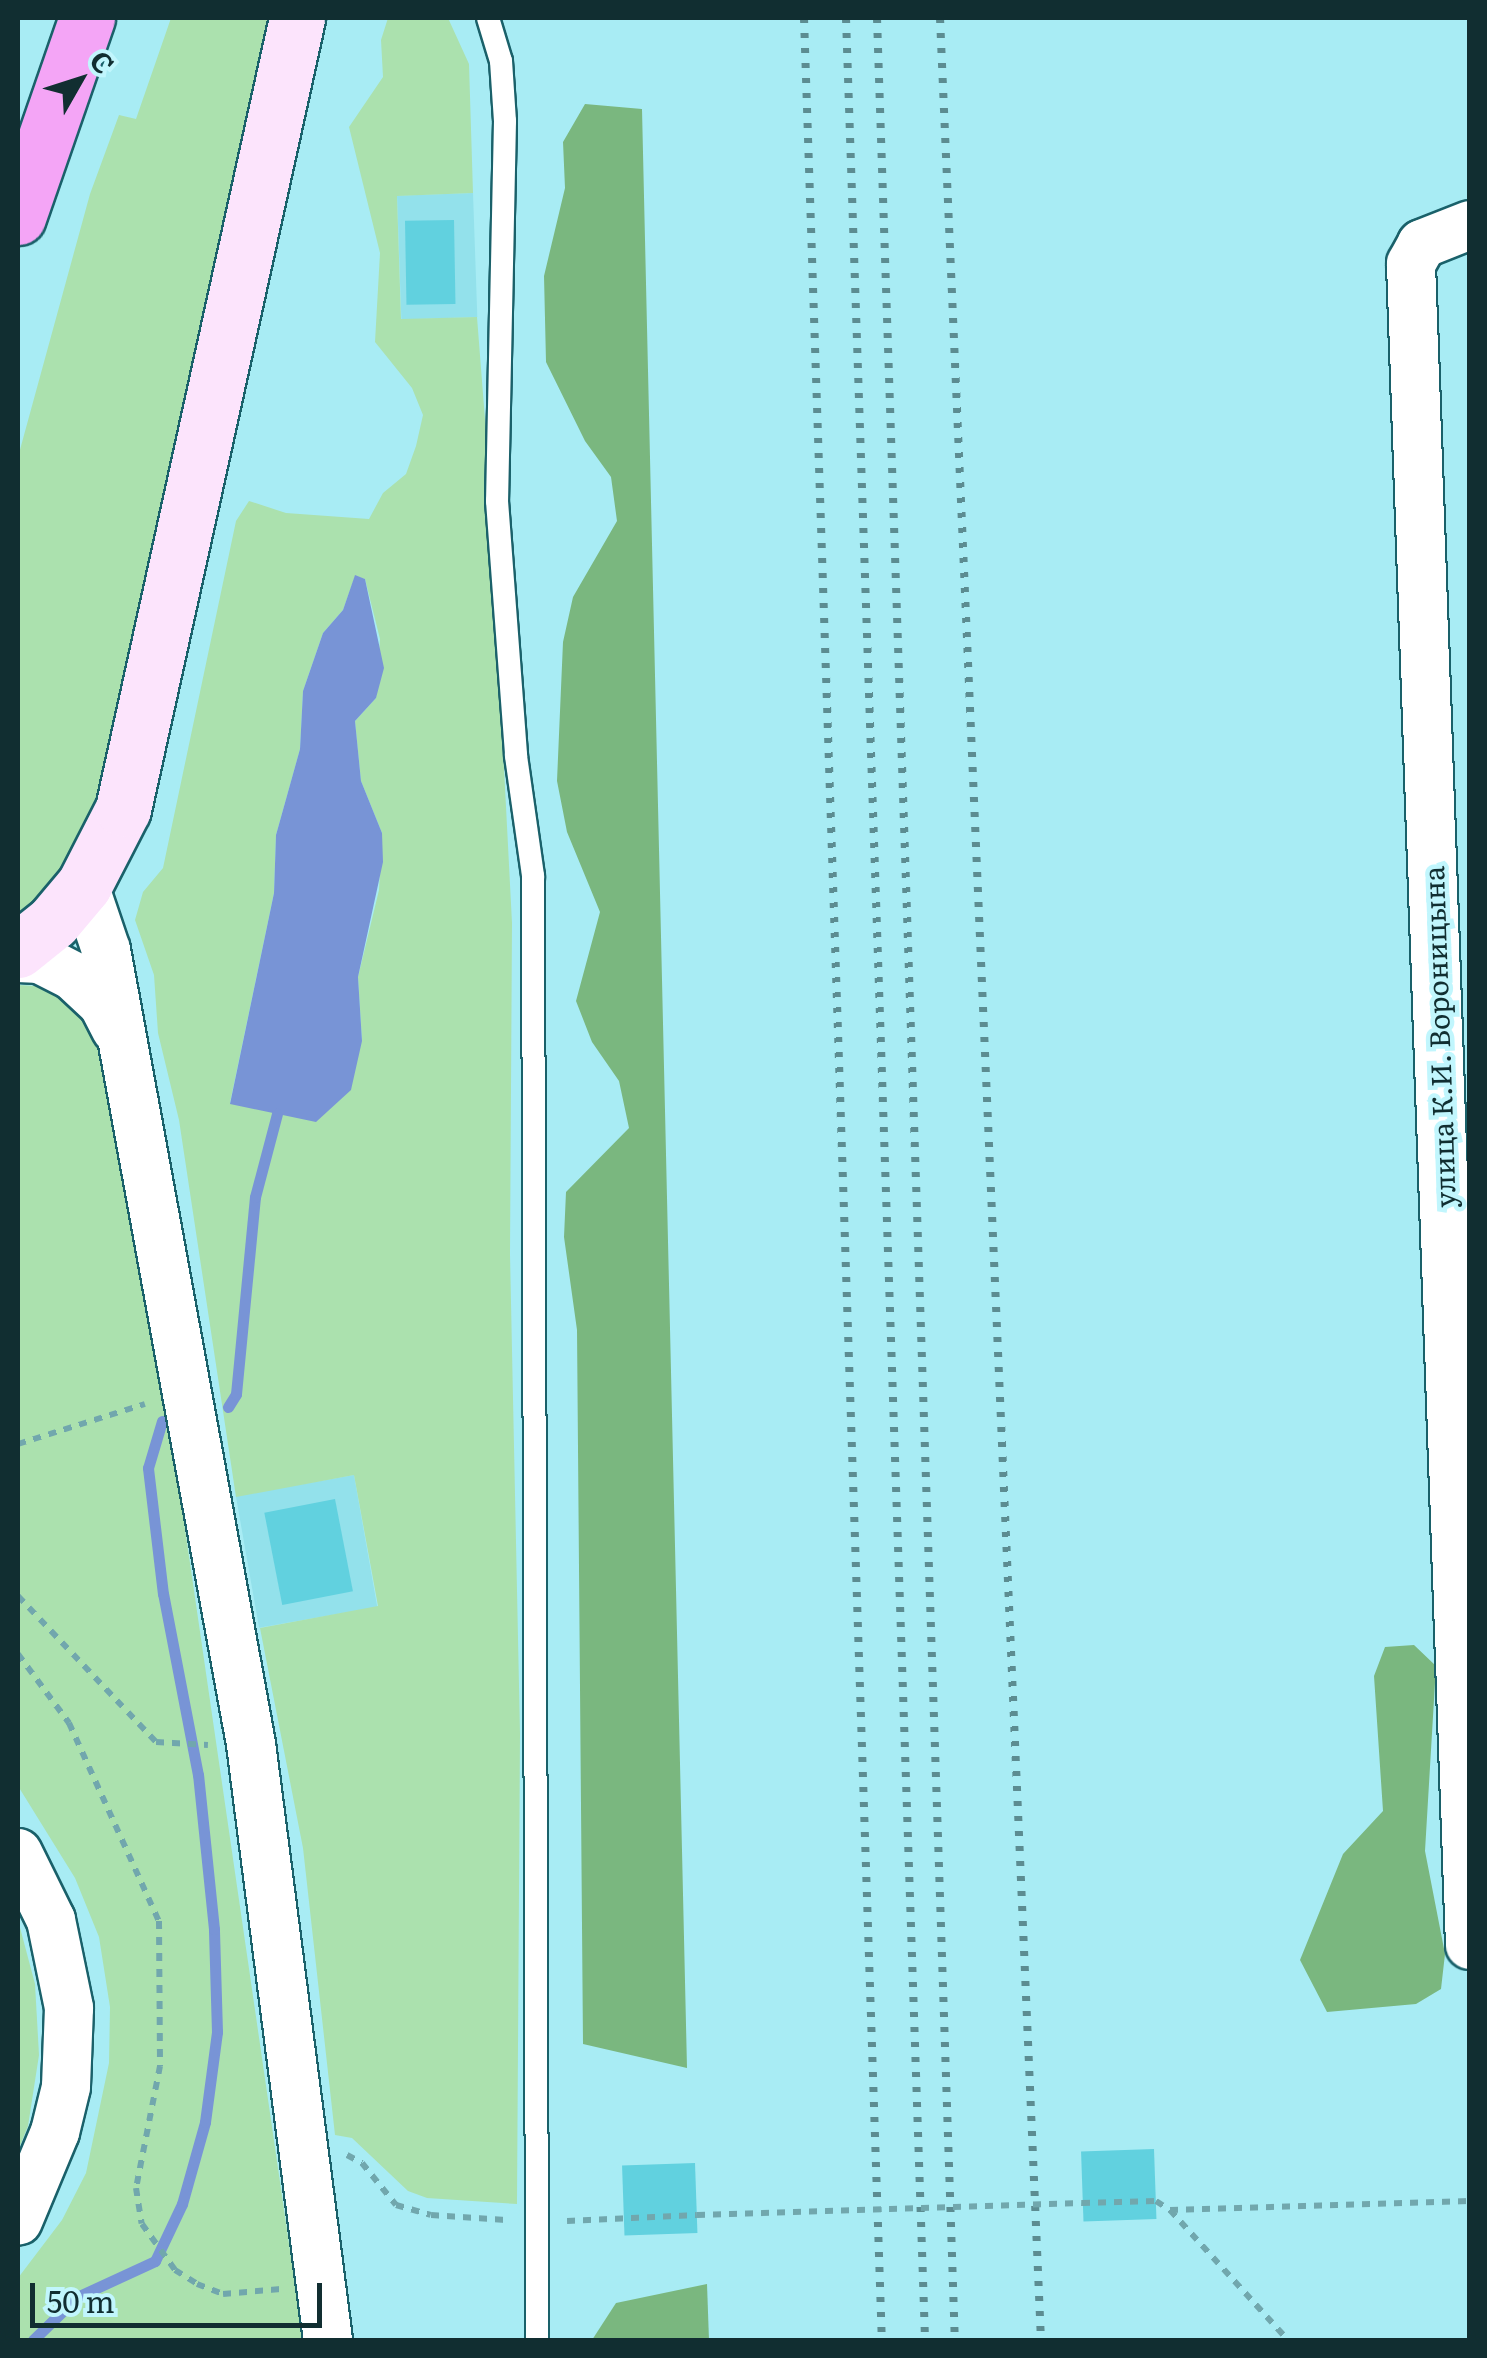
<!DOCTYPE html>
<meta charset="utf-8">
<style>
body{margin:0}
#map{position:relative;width:1487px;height:2358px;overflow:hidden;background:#a8ecf4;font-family:Literata,serif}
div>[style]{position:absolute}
.built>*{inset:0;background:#93e1eb;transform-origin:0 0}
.green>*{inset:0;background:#abe1ae}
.forest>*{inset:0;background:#7ab77f}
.water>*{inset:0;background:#7894d6}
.stream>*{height:11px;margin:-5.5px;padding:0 5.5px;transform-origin:5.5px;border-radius:5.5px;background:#7894d6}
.building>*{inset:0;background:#61d1df;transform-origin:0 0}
.path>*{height:6px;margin-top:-3px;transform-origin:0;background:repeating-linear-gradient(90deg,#71a7ad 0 8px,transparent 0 16px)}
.roads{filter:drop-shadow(2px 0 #1a616a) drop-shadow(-2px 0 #1a616a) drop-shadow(0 2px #1a616a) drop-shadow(0 -2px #1a616a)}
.lane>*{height:22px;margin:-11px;padding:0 11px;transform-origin:11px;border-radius:11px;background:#fff}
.street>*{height:48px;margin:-24px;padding:0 24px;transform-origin:24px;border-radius:24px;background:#fff}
.secondary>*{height:55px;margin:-27.5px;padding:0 27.5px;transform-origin:27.5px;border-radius:27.5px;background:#fce4fc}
.highway>*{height:55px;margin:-27.5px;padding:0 27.5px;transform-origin:27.5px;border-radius:27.5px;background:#f4a5f6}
.rail>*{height:8px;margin-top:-4px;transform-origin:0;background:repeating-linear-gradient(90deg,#5c8c91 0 5px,transparent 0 15px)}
.path-bridge>*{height:6px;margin-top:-3px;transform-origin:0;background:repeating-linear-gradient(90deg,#71a7ad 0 8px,transparent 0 16px)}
span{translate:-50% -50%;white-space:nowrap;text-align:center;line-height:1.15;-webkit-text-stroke:9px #c1f6fd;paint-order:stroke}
.street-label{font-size:28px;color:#112e31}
.frame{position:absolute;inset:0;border:20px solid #112e31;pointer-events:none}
.north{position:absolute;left:30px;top:30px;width:100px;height:100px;-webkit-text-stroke:8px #c1f6fd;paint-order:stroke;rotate:51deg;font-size:28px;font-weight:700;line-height:40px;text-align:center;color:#112e31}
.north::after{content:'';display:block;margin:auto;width:35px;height:45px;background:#112e31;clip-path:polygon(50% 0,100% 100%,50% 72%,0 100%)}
.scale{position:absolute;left:30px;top:2283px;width:292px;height:45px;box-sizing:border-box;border:5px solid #112e31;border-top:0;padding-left:12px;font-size:30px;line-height:35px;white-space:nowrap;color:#112e31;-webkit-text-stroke:8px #c1f6fd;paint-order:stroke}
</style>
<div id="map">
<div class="built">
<i style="left:473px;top:193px;width:124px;height:76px;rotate:88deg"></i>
<i style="left:354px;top:1475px;width:134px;height:120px;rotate:80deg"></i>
</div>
<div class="green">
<i style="clip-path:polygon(171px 18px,271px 18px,236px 202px,148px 562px,105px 785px,65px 872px,18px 915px,18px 457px,90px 194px,119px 115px,136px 119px)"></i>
<i style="clip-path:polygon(evenodd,388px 18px,448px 18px,469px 64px,473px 193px,397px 196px,401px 319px,477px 317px,488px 458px,512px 923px,510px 1254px,520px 1734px,517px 2204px,427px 2198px,408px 2191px,352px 2138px,335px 2135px,303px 1848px,260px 1628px,378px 1606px,354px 1475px,236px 1497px,179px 1120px,158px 1033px,154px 975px,135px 920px,143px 892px,163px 868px,236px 521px,249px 501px,286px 513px,369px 519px,383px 493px,406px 474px,416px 446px,423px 415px,412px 388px,375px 342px,380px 253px,349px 127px,383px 77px,381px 40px,388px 18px,355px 576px,365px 579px,380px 639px,376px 698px,355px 721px,361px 781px,382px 833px,379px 890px,358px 977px,362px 1041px,230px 1103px,274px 893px,276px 835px,300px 749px,303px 691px,323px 633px,343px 610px,355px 576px)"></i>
<i style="clip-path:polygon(18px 985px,38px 986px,77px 1006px,100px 1036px,166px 1398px,303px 2340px,18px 2340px,18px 2278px,62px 2220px,86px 2173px,109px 2063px,110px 2007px,99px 1937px,75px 1878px,18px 1786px)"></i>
<i style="clip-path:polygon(18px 1920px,35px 1984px,39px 2055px,28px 2126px,18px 2151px)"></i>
</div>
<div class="forest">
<i style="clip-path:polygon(585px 104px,642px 109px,687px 2068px,583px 2044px,577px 1330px,564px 1237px,566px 1192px,629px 1128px,619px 1081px,592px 1042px,576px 1001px,600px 912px,567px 832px,557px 781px,563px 642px,573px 597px,617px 521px,611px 477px,585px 441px,546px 362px,544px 276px,565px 188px,563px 142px)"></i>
<i style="clip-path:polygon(1414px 1645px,1436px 1666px,1425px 1851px,1445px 1954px,1441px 1989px,1416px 2004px,1327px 2012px,1300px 1960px,1343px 1854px,1383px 1811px,1374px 1676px,1385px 1647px)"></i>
<i style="clip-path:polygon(707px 2284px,709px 2340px,592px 2340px,616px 2303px)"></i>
</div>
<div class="water">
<i style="clip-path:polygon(355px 575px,365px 579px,384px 668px,376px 698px,355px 721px,361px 781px,382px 833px,383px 862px,358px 977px,362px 1041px,351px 1090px,316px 1122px,230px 1104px,274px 893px,276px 835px,300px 749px,303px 691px,323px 633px,343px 610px)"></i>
</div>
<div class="stream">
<i style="left:228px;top:1407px;width:15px;rotate:-58deg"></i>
<i style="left:236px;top:1394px;width:198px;rotate:-84.5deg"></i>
<i style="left:255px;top:1197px;width:86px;rotate:-75.2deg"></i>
<i style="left:33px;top:2340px;width:62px;rotate:-44.3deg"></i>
<i style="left:77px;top:2297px;width:86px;rotate:-24.8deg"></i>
<i style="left:155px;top:2261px;width:63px;rotate:-64.7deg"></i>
<i style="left:182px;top:2204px;width:85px;rotate:-74.3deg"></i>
<i style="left:205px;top:2122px;width:91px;rotate:-82.4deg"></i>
<i style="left:217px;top:2032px;width:103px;rotate:-91.7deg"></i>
<i style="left:214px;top:1929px;width:155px;rotate:-95.9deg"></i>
<i style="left:198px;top:1775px;width:184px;rotate:-100.9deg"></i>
<i style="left:163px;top:1594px;width:127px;rotate:-96.8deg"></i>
<i style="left:148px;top:1468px;width:49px;rotate:-73.4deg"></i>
</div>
<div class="building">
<i style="left:454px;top:220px;width:84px;height:49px;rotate:89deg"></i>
<i style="left:335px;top:1499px;width:94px;height:72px;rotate:79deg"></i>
<i style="left:1154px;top:2149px;width:70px;height:73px;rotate:88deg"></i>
<i style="left:695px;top:2163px;width:70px;height:73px;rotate:88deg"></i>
</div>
<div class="path">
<i style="left:18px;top:1444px;width:133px;rotate:-17.5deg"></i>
<i style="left:18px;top:1596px;width:201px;rotate:46.6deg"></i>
<i style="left:156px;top:1742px;width:52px;rotate:3.3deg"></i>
<i style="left:18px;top:1654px;width:86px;rotate:53.5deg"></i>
<i style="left:69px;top:1723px;width:217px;rotate:65.6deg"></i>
<i style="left:159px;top:1921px;width:145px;rotate:89.6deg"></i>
<i style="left:160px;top:2066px;width:124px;rotate:101.1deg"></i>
<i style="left:136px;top:2188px;width:36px;rotate:81deg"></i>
<i style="left:142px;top:2224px;width:57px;rotate:54.3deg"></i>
<i style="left:175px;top:2270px;width:26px;rotate:32deg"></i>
<i style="left:197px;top:2284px;width:28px;rotate:21deg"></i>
<i style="left:223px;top:2294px;width:58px;rotate:-4.9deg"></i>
<i style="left:347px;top:2155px;width:17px;rotate:28deg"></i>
<i style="left:362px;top:2163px;width:54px;rotate:51deg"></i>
<i style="left:396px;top:2205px;width:36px;rotate:16deg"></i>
<i style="left:431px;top:2215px;width:75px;rotate:3.8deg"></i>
<i style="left:1082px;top:2203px;width:74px;rotate:-1.5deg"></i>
<i style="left:1156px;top:2201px;width:17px;rotate:33deg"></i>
<i style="left:1170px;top:2210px;width:300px;rotate:-1.7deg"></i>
<i style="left:1170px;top:2210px;width:176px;rotate:47.8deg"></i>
<i style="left:567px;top:2221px;width:130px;rotate:-2.6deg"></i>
</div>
<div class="roads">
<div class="lane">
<i style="left:488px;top:18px;width:45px;rotate:73.2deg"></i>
<i style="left:501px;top:61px;width:60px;rotate:86.2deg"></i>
<i style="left:505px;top:121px;width:380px;rotate:91.2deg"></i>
<i style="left:497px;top:501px;width:256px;rotate:85.7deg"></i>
<i style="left:516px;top:756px;width:121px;rotate:81.9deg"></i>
<i style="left:533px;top:876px;width:1464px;rotate:89.84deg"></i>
</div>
<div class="street">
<i style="left:1470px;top:225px;width:52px;rotate:158.4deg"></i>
<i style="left:1422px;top:244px;width:23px;rotate:119deg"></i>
<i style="left:1411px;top:264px;width:1682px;rotate:87.99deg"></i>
<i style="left:84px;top:885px;width:69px;rotate:71.3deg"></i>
<i style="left:106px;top:950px;width:807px;rotate:79.65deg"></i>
<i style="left:251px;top:1744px;width:601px;rotate:82.64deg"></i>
<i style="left:18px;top:958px;width:22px;rotate:3deg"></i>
<i style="left:40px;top:959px;width:37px;rotate:27deg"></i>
<i style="left:73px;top:976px;width:41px;rotate:43deg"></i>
<i style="left:103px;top:1004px;width:28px;rotate:63deg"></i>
<i style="left:18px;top:1853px;width:75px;rotate:63.8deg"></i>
<i style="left:51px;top:1920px;width:90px;rotate:78.4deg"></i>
<i style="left:69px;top:2008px;width:79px;rotate:92.2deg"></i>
<i style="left:66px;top:2087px;width:46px;rotate:103.7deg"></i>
<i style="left:55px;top:2132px;width:96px;rotate:112.6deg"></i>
</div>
<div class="secondary">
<i style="left:18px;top:950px;width:45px;rotate:-38.7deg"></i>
<i style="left:53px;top:922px;width:48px;rotate:-50deg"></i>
<i style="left:84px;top:885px;width:85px;rotate:-62.8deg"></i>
<i style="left:123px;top:809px;width:810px;rotate:-77.59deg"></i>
</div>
<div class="highway">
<i style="left:18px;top:217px;width:211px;rotate:-70.9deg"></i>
</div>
</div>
<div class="rail">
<i style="left:804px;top:18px;width:2323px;rotate:88.08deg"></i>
<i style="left:846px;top:18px;width:2323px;rotate:88.05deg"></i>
<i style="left:877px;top:18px;width:2323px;rotate:88.08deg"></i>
<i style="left:940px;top:18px;width:2324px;rotate:87.51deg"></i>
</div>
<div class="path-bridge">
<i style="left:697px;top:2215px;width:385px;rotate:-1.8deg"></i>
</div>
<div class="street-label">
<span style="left:1438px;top:1037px;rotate:-92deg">улица К.И. Вороницына</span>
</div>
<div class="frame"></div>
<div class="north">С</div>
<div class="scale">50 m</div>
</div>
